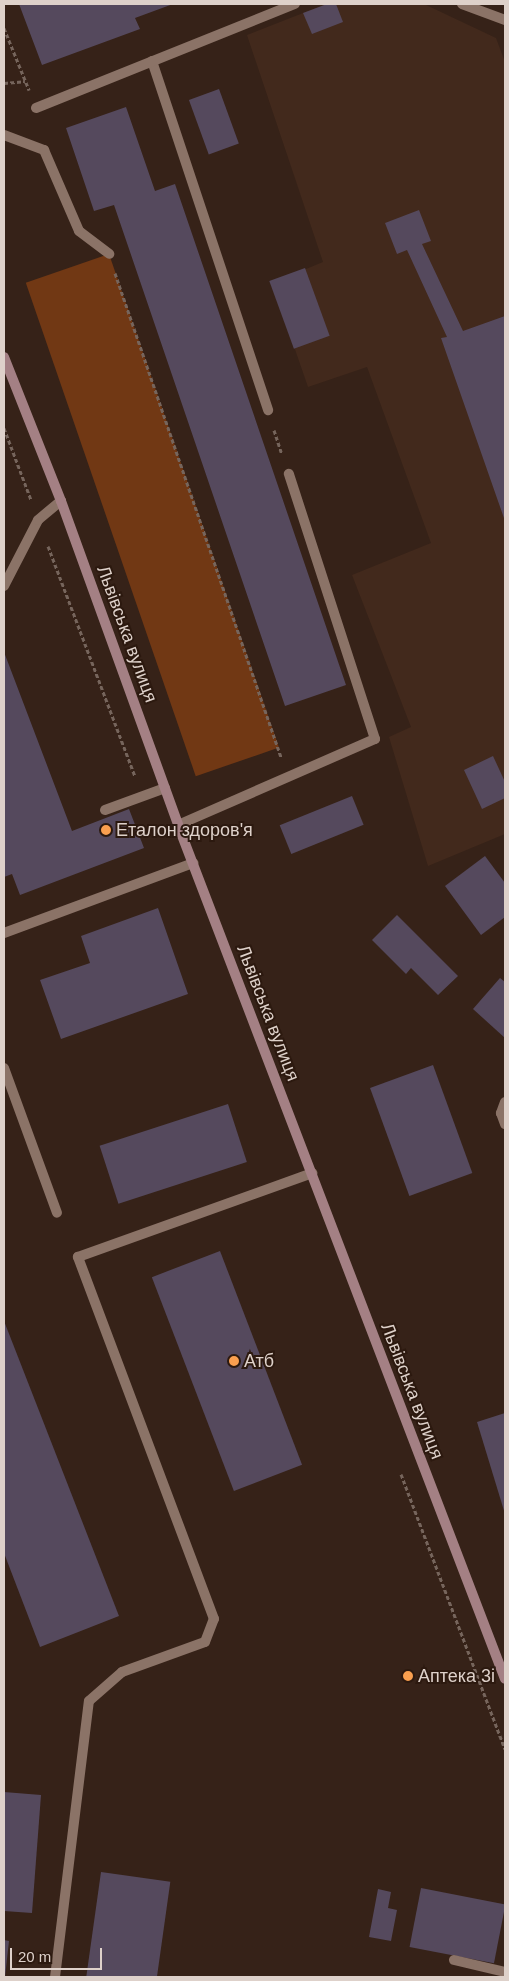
<!DOCTYPE html>
<meta charset="utf-8">
<style>
body{margin:0}
#map{position:relative;width:509px;height:1981px;overflow:hidden;background:#362218;font-family:Helvetica,sans-serif}
div>[style]{position:absolute}
.built>*{inset:0;background:#42291c}
.green>*{inset:0;background:#713814;transform-origin:0 0}
.building>*{inset:0;background:#55495d;transform-origin:0 0}
.path>*{height:3px;margin-top:-1.5px;transform-origin:0;background:repeating-linear-gradient(90deg,#76655c 0 4px,transparent 0 6.5px)}
.service>*{height:10px;margin:-5px;padding:0 5px;transform-origin:5px;border-radius:5px;background:#8b7367}
.minor>*{height:10px;margin:-5px;padding:0 5px;transform-origin:5px;border-radius:5px;background:#8b7367}
.secondary>*{height:10px;margin:-5px;padding:0 5px;transform-origin:5px;border-radius:5px;background:#a48084}
.dots>*{width:14px;height:14px;translate:-50% -50%;box-sizing:border-box;border:2px solid #2c190f;border-radius:50%}
span{translate:-50% -50%;white-space:nowrap;text-align:center;line-height:1.15;-webkit-text-stroke:4px #2c190f;paint-order:stroke}
.street-label{font-size:18px;color:#ded1ca}
.poi-label{font-size:18px;color:#ded1ca}
.left{translate:0 -50%;text-align:left}
.frame{position:absolute;inset:0;border:5px solid #ded1ca;pointer-events:none}
.scale{position:absolute;left:10px;top:1948px;width:92px;height:22px;box-sizing:border-box;border:2px solid #ded1ca;border-top:0;padding-left:6px;font-size:15px;line-height:18px;white-space:nowrap;color:#ded1ca;-webkit-text-stroke:4px #2c190f;paint-order:stroke}
</style>
<div id="map">
<div class="built">
<i style="clip-path:polygon(326px 4px,424px 4px,496px 38px,505px 62px,505px 834px,428px 866px,389px 737px,411px 727px,352px 575px,431px 543px,367px 367px,308px 387px,272px 283px,323px 262px,247px 35px)"></i>
</div>
<div class="green">
<i style="left:109px;top:254px;width:522px;height:88px;rotate:71deg"></i>
</div>
<div class="building">
<i style="clip-path:polygon(19px 4px,173px 4px,135px 18px,140px 29px,42px 65px)"></i>
<i style="clip-path:polygon(327px 4px,336px 4px,343px 22px,312px 34px,303px 13px)"></i>
<i style="left:219px;top:89px;width:58px;height:32px;rotate:70deg"></i>
<i style="clip-path:polygon(126px 107px,155px 191px,175px 184px,346px 685px,285px 706px,114px 205px,94px 211px,66px 128px)"></i>
<i style="clip-path:polygon(419px 210px,431px 241px,422px 244px,463px 331px,505px 316px,505px 521px,441px 338px,447px 337px,407px 250px,397px 254px,385px 223px)"></i>
<i style="left:305px;top:268px;width:72px;height:38px;rotate:70deg"></i>
<i style="clip-path:polygon(4px 652px,72px 831px,129px 809px,144px 848px,20px 895px,12px 874px,4px 877px)"></i>
<i style="clip-path:polygon(493px 756px,505px 782px,505px 798px,482px 809px,464px 770px)"></i>
<i style="left:352px;top:796px;width:31px;height:78px;rotate:68deg"></i>
<i style="clip-path:polygon(485px 856px,505px 883px,505px 917px,481px 935px,445px 886px)"></i>
<i style="clip-path:polygon(158px 908px,188px 994px,61px 1039px,40px 980px,90px 963px,81px 936px)"></i>
<i style="clip-path:polygon(397px 915px,458px 976px,438px 995px,411px 968px,406px 974px,372px 940px)"></i>
<i style="clip-path:polygon(500px 978px,505px 982px,505px 1038px,473px 1009px)"></i>
<i style="left:433px;top:1065px;width:115px;height:67px;rotate:70deg"></i>
<i style="left:228px;top:1104px;width:61px;height:135px;rotate:72deg"></i>
<i style="left:220px;top:1251px;width:229px;height:73px;rotate:69deg"></i>
<i style="clip-path:polygon(4px 1321px,119px 1616px,40px 1647px,4px 1553px)"></i>
<i style="clip-path:polygon(505px 1413px,505px 1514px,477px 1422px)"></i>
<i style="clip-path:polygon(4px 1792px,41px 1795px,32px 1913px,4px 1911px)"></i>
<i style="left:101px;top:1872px;width:70px;height:106px;rotate:8deg"></i>
<i style="left:421px;top:1888px;width:86px;height:60px;rotate:11deg"></i>
<i style="clip-path:polygon(378px 1889px,391px 1892px,388px 1908px,397px 1910px,391px 1941px,369px 1937px)"></i>
<i style="clip-path:polygon(4px 1940px,9px 1941px,5px 1977px,4px 1977px)"></i>
</div>
<div class="path">
<i style="left:4px;top:28px;width:67px;rotate:68deg"></i>
<i style="left:4px;top:83px;width:21px;rotate:-5deg"></i>
<i style="left:115px;top:273px;width:512px;rotate:71.07deg"></i>
<i style="left:4px;top:428px;width:77px;rotate:69.4deg"></i>
<i style="left:274px;top:430px;width:25px;rotate:72deg"></i>
<i style="left:48px;top:546px;width:246px;rotate:69.3deg"></i>
<i style="left:401px;top:1474px;width:294px;rotate:69.3deg"></i>
</div>
<div class="service">
<i style="left:152px;top:61px;width:368px;rotate:71.6deg"></i>
<i style="left:36px;top:108px;width:279px;rotate:-21.9deg"></i>
<i style="left:4px;top:135px;width:43px;rotate:20.6deg"></i>
<i style="left:44px;top:150px;width:88px;rotate:66.6deg"></i>
<i style="left:79px;top:231px;width:38px;rotate:37deg"></i>
<i style="left:4px;top:586px;width:74px;rotate:-62.7deg"></i>
<i style="left:38px;top:520px;width:30px;rotate:-40deg"></i>
<i style="left:105px;top:810px;width:64px;rotate:-20.1deg"></i>
<i style="left:178px;top:825px;width:215px;rotate:-23.6deg"></i>
<i style="left:375px;top:739px;width:279px;rotate:-108deg"></i>
<i style="left:4px;top:933px;width:202px;rotate:-20.3deg"></i>
<i style="left:4px;top:1068px;width:154px;rotate:69.9deg"></i>
<i style="left:454px;top:1960px;width:52px;rotate:13.2deg"></i>
<i style="left:55px;top:1977px;width:278px;rotate:-83deg"></i>
<i style="left:89px;top:1701px;width:44px;rotate:-41.3deg"></i>
<i style="left:122px;top:1672px;width:88px;rotate:-19.9deg"></i>
<i style="left:205px;top:1642px;width:25px;rotate:-69deg"></i>
<i style="left:214px;top:1619px;width:387px;rotate:-110.6deg"></i>
<i style="left:78px;top:1257px;width:249px;rotate:-19.7deg"></i>
</div>
<div class="minor">
<i style="left:462px;top:4px;width:46px;rotate:20.4deg"></i>
<i style="left:505px;top:1102px;width:12px;rotate:110deg"></i>
<i style="left:501px;top:1113px;width:12px;rotate:70deg"></i>
</div>
<div class="secondary">
<i style="left:4px;top:357px;width:155px;rotate:68.4deg"></i>
<i style="left:61px;top:501px;width:344px;rotate:70.1deg"></i>
<i style="left:178px;top:825px;width:914px;rotate:69.05deg"></i>
</div>
<div class="dots">
<i style="left:106px;top:830px;background:#fa9f4f"></i>
<i style="left:234px;top:1361px;background:#fa9f4f"></i>
<i style="left:408px;top:1676px;background:#fa9f4f"></i>
</div>
<div class="street-label">
<span style="left:127px;top:634px;rotate:70deg">Львівська вулиця</span>
<span style="left:268px;top:1013px;rotate:69deg">Львівська вулиця</span>
<span style="left:412px;top:1391px;rotate:69deg">Львівська вулиця</span>
</div>
<div class="poi-label">
<span class="left" style="left:116px;top:830px">Еталон здоров'я</span>
<span class="left" style="left:244px;top:1361px">Атб</span>
<span class="left" style="left:418px;top:1676px">Аптека 3і</span>
</div>
<div class="frame"></div>
<div class="scale">20 m</div>
</div>
